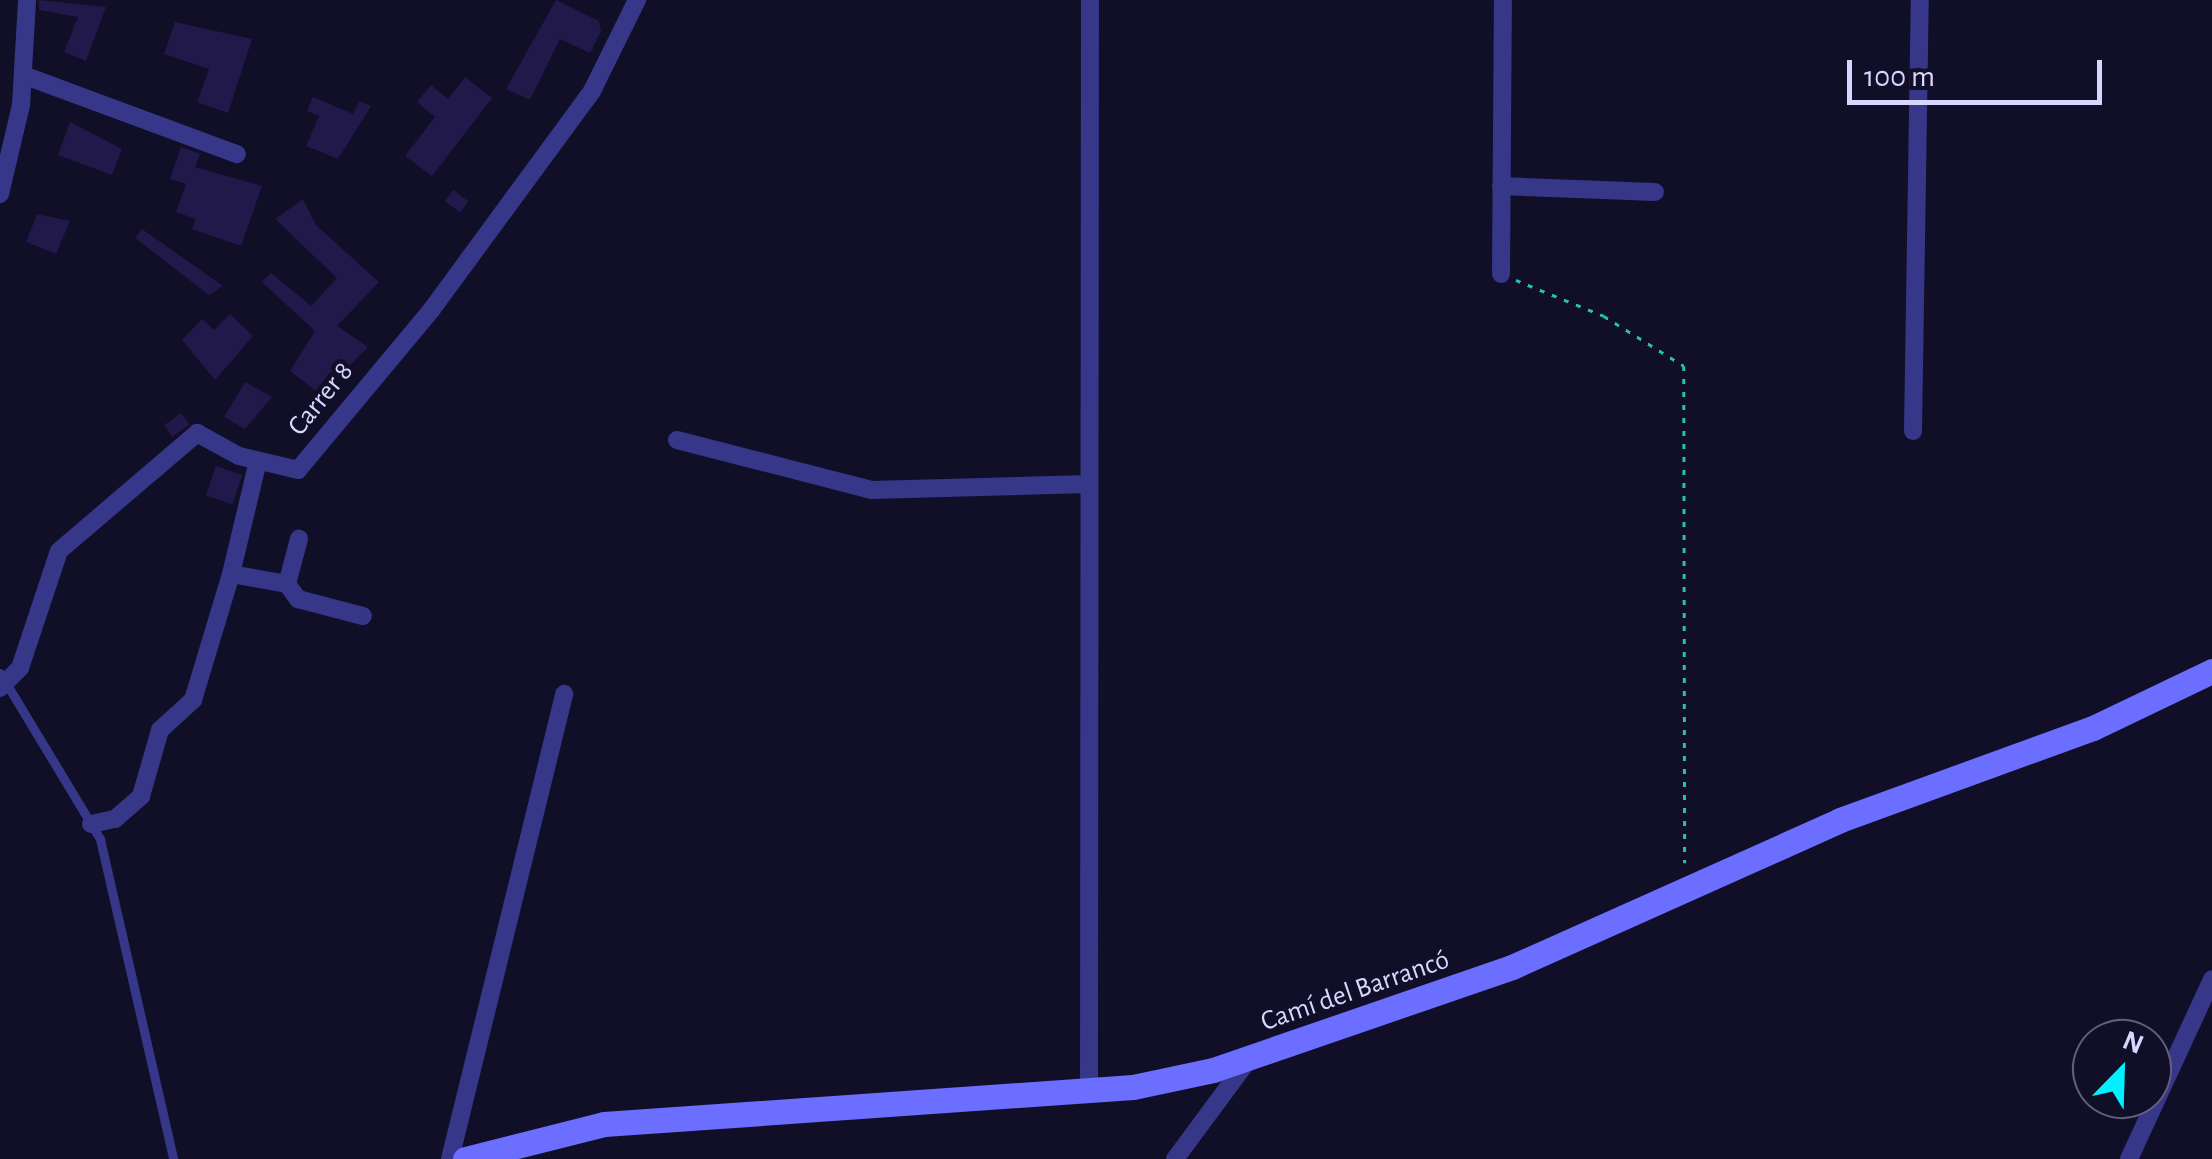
<!DOCTYPE html>
<meta charset="utf-8">
<style>
body{margin:0}
#map{position:relative;width:2212px;height:1159px;overflow:hidden;background:#110e28;font-family:"Alegreya Sans",sans-serif}
div>[style]{position:absolute}
.building>*{inset:0;background:#21194a;transform-origin:0 0}
.path>*{height:2.5px;margin-top:-1.25px;transform-origin:0;background:repeating-linear-gradient(90deg,#28c0b0 0 5px,transparent 0 13px)}
.lane>*{height:9px;margin:-4.5px;padding:0 4.5px;transform-origin:4.5px;border-radius:4.5px;background:#363789}
.street>*{height:18px;margin:-9px;padding:0 9px;transform-origin:9px;border-radius:9px;background:#363789}
.secondary>*{height:25px;margin:-12.5px;padding:0 12.5px;transform-origin:12.5px;border-radius:12.5px;background:#6c6eff}
span{translate:-50% -50%;white-space:nowrap;text-align:center;line-height:1.15;-webkit-text-stroke:9px #110e28;paint-order:stroke}
.street-label{font-size:28px;color:#d8d5ff}
.north{position:absolute;left:2072px;top:1019px;width:100px;height:100px;box-sizing:border-box;background:#110e28;border:2px solid #615e7e;border-radius:50%;rotate:23deg;font-size:28px;font-weight:700;line-height:40px;text-align:center;color:#d8d5ff}
.north::after{content:'';display:block;margin:auto;width:35px;height:45px;background:#01f0ff;clip-path:polygon(50% 0,100% 100%,50% 72%,0 100%)}
.scale{position:absolute;left:1847px;top:60px;width:255px;height:45px;box-sizing:border-box;border:5px solid #d8d5ff;border-top:0;padding-left:12px;font-size:30px;line-height:35px;white-space:nowrap;color:#d8d5ff;-webkit-text-stroke:8px #110e28;paint-order:stroke}
</style>
<div id="map">
<div class="building">
<i style="clip-path:polygon(39px 0,106px 7px,86px 61px,64px 52px,78px 17px,39px 10px)"></i>
<i style="clip-path:polygon(556px 0,599px 21px,601px 31px,590px 53px,560px 39px,530px 100px,506px 89px)"></i>
<i style="clip-path:polygon(175px 22px,252px 39px,228px 113px,197px 102px,209px 69px,164px 54px)"></i>
<i style="clip-path:polygon(465px 77px,492px 98px,432px 176px,405px 156px,435px 117px,417px 102px,431px 85px,448px 99px)"></i>
<i style="clip-path:polygon(313px 97px,353px 114px,359px 101px,371px 106px,338px 159px,306px 146px,319px 116px,307px 111px)"></i>
<i style="clip-path:polygon(70px 122px,122px 149px,112px 175px,58px 155px)"></i>
<i style="clip-path:polygon(181px 147px,200px 154px,195px 167px,262px 186px,241px 246px,192px 229px,196px 219px,176px 212px,186px 184px,170px 179px)"></i>
<i style="left:453px;top:190px;width:19px;height:14px;rotate:36deg"></i>
<i style="clip-path:polygon(303px 199px,316px 225px,379px 282px,337px 326px,368px 347px,321px 395px,290px 371px,315px 331px,262px 282px,271px 273px,311px 306px,337px 278px,275px 219px)"></i>
<i style="clip-path:polygon(37px 214px,70px 221px,56px 254px,26px 242px)"></i>
<i style="clip-path:polygon(142px 229px,223px 286px,209px 295px,135px 238px)"></i>
<i style="clip-path:polygon(230px 314px,253px 336px,215px 380px,182px 340px,202px 319px,214px 330px)"></i>
<i style="clip-path:polygon(245px 382px,272px 397px,245px 429px,224px 417px)"></i>
<i style="left:181px;top:413px;width:14px;height:21px;rotate:54deg"></i>
<i style="left:216px;top:466px;width:28px;height:31px;rotate:19deg"></i>
</div>
<div class="path">
<i style="left:1516px;top:280px;width:95px;rotate:22.2deg"></i>
<i style="left:1604px;top:316px;width:94px;rotate:32deg"></i>
<i style="left:1684px;top:366px;width:497px;rotate:89.9deg"></i>
</div>
<div class="lane">
<i style="left:0;top:673px;width:194px;rotate:58.9deg"></i>
<i style="left:100px;top:839px;width:328px;rotate:77.1deg"></i>
</div>
<div class="street">
<i style="left:23px;top:75px;width:228px;rotate:20.3deg"></i>
<i style="left:1501px;top:186px;width:154px;rotate:2.2deg"></i>
<i style="left:0;top:194px;width:91px;rotate:-76.7deg"></i>
<i style="left:21px;top:105px;width:105px;rotate:-86.7deg"></i>
<i style="left:1501px;top:274px;width:274px;rotate:-89.6deg"></i>
<i style="left:1913px;top:431px;width:431px;rotate:-89.1deg"></i>
<i style="left:677px;top:440px;width:201px;rotate:14.4deg"></i>
<i style="left:872px;top:490px;width:217px;rotate:-1.6deg"></i>
<i style="left:231px;top:574px;width:116px;rotate:-76.6deg"></i>
<i style="left:287px;top:584px;width:47px;rotate:-75.1deg"></i>
<i style="left:0;top:688px;width:28px;rotate:-45deg"></i>
<i style="left:20px;top:668px;width:123px;rotate:-71.6deg"></i>
<i style="left:59px;top:551px;width:182px;rotate:-40.5deg"></i>
<i style="left:197px;top:433px;width:48px;rotate:28.7deg"></i>
<i style="left:239px;top:456px;width:61px;rotate:13.3deg"></i>
<i style="left:298px;top:470px;width:209px;rotate:-50.2deg"></i>
<i style="left:432px;top:309px;width:270px;rotate:-53.7deg"></i>
<i style="left:592px;top:91px;width:102px;rotate:-63.7deg"></i>
<i style="left:91px;top:824px;width:25px;rotate:-12deg"></i>
<i style="left:115px;top:819px;width:35px;rotate:-41deg"></i>
<i style="left:141px;top:796px;width:69px;rotate:-73.9deg"></i>
<i style="left:160px;top:730px;width:45px;rotate:-42.3deg"></i>
<i style="left:193px;top:700px;width:132px;rotate:-73.2deg"></i>
<i style="left:231px;top:574px;width:57px;rotate:10.1deg"></i>
<i style="left:287px;top:584px;width:19px;rotate:54deg"></i>
<i style="left:298px;top:599px;width:67px;rotate:14.7deg"></i>
<i style="left:1089px;top:1090px;width:1090px;rotate:-89.95deg"></i>
<i style="left:450px;top:1159px;width:479px;rotate:-76.2deg"></i>
<i style="left:1175px;top:1159px;width:124px;rotate:-53.5deg"></i>
<i style="left:2129px;top:1159px;width:198px;rotate:-65.2deg"></i>
</div>
<div class="secondary">
<i style="left:465px;top:1159px;width:143px;rotate:-14.1deg"></i>
<i style="left:604px;top:1124px;width:530px;rotate:-4deg"></i>
<i style="left:1133px;top:1087px;width:82px;rotate:-12deg"></i>
<i style="left:1213px;top:1070px;width:316px;rotate:-19deg"></i>
<i style="left:1512px;top:967px;width:359px;rotate:-24.1deg"></i>
<i style="left:1840px;top:820px;width:269px;rotate:-20deg"></i>
<i style="left:2093px;top:728px;width:132px;rotate:-25.6deg"></i>
</div>
<div class="street-label">
<span style="left:321px;top:399px;rotate:-51deg">Carrer 8</span>
<span style="left:1355px;top:991px;rotate:-19deg">Camí del Barrancó</span>
</div>
<div class="north">N</div>
<div class="scale">100 m</div>
</div>
